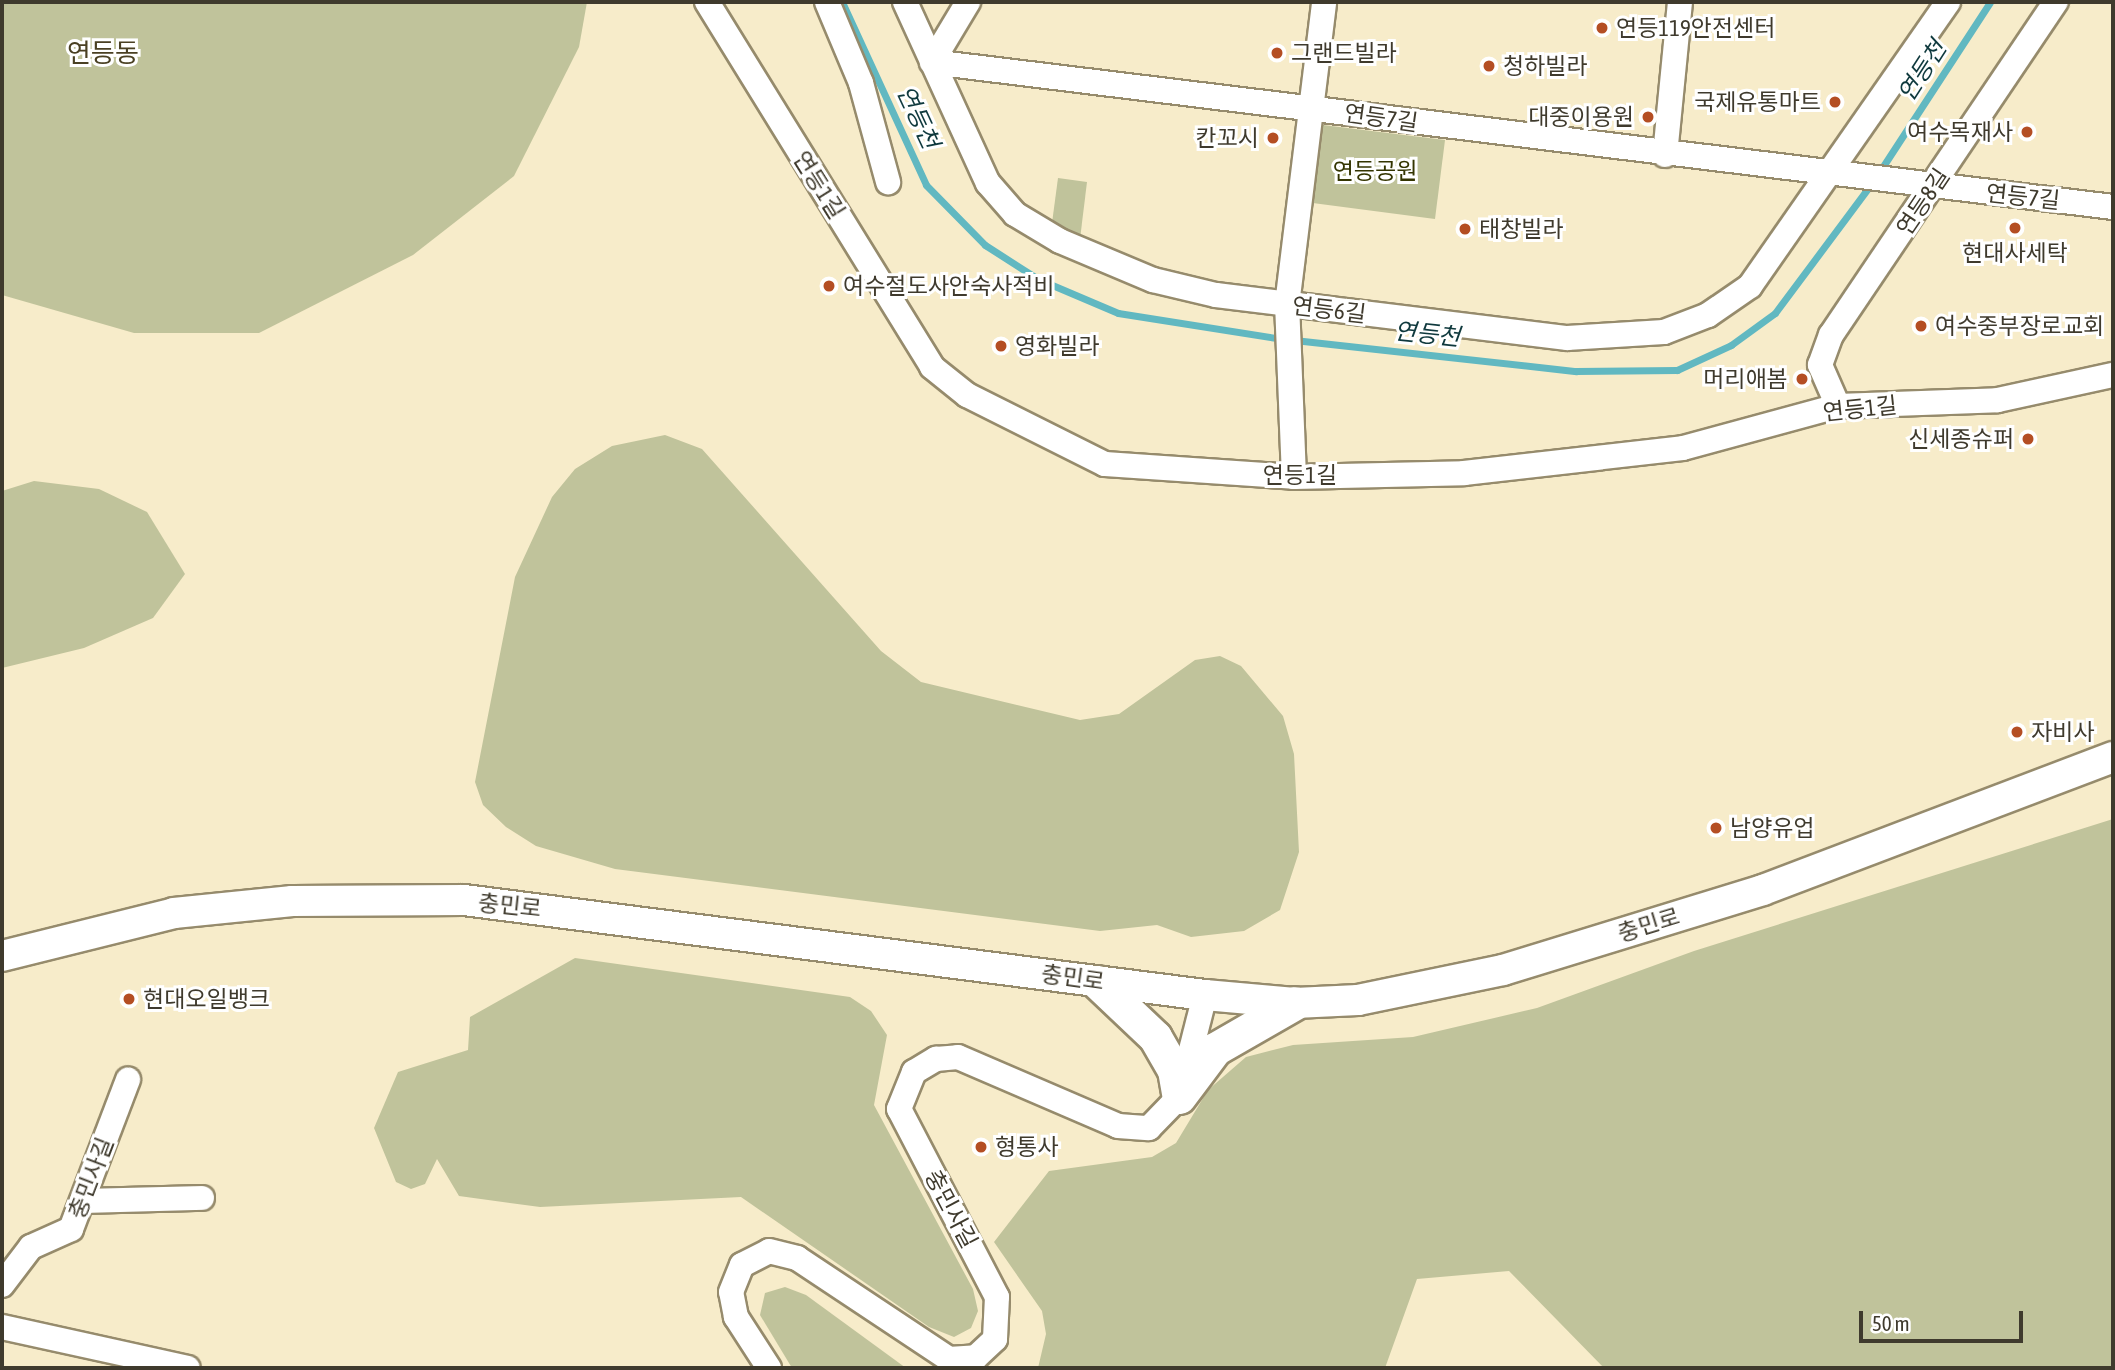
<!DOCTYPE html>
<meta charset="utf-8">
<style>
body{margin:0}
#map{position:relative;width:2115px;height:1370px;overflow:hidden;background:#f7ecca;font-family:"Asap Condensed","Noto Sans KR",sans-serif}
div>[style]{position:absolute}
.green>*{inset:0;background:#c0c39b}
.stream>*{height:7px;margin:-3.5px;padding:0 3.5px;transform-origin:3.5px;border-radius:3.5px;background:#61b8c1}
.roads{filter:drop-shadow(2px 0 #968b6c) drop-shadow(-2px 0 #968b6c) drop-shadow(0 2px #968b6c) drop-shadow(0 -2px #968b6c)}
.minor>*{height:24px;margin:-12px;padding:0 12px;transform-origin:12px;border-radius:12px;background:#fff}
.tertiary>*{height:30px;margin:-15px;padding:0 15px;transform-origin:15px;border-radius:15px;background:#fff}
.secondary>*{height:33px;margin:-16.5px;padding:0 16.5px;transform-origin:16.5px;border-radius:16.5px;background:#fff}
.dots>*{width:19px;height:19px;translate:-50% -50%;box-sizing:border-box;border:4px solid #fff;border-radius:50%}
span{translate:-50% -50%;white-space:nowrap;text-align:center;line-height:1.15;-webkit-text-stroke:6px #fff;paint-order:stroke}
.poi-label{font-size:23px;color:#3f3a2d}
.left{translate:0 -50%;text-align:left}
.right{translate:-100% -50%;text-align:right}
.street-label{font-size:23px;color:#3f3a2d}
.park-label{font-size:23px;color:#343501}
.water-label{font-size:24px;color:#0f393d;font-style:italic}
.quarter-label{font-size:26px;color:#4a4023}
.frame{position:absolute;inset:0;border:4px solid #3f3a2d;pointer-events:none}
.scale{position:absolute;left:1859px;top:1311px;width:164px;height:32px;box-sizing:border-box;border:4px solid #3f3a2d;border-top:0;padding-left:9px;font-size:21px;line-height:24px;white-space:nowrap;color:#3f3a2d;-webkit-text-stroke:5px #fff;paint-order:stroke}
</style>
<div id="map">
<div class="green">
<i style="clip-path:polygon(2px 2px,587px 2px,579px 47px,514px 176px,413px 255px,259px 333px,134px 333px,2px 295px)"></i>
<i style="clip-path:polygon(1323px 125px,1445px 140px,1435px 219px,1305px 202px,1313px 135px)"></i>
<i style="clip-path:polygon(1058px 178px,1087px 182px,1080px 239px,1052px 223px)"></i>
<i style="clip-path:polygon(665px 435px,702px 449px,881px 651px,921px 682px,1080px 720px,1119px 714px,1195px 660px,1220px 656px,1241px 666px,1283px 716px,1294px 754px,1299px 852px,1280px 910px,1244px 931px,1191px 937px,1157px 925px,1100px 931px,615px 869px,536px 846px,506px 827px,483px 805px,475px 782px,515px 577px,552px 497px,575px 469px,612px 446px)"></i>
<i style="clip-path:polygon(34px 481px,99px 489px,147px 512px,185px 574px,153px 618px,84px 648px,2px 668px,2px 491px)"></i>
<i style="clip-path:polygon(2113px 819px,2113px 1368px,1604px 1368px,1509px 1271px,1417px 1279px,1385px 1368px,1038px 1368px,1046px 1334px,1042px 1311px,994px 1242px,1049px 1171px,1152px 1157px,1176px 1143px,1208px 1090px,1246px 1057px,1293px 1045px,1413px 1037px,1537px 1008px,1694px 951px)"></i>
<i style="clip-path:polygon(575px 958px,850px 997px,871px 1011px,887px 1035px,874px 1105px,973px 1289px,978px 1311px,971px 1328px,954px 1337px,929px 1327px,741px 1197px,540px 1207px,459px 1196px,437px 1159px,425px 1184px,411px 1189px,396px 1182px,374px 1128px,398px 1072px,468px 1050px,470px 1017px)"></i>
<i style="clip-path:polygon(785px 1287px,806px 1295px,906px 1368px,792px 1368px,760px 1315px,765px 1293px)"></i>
</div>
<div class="stream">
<i style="left:842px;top:2px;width:201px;rotate:65.3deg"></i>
<i style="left:926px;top:185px;width:84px;rotate:45.5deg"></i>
<i style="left:985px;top:245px;width:63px;rotate:32.7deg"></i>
<i style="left:1038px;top:279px;width:87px;rotate:23deg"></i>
<i style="left:1118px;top:313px;width:167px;rotate:9deg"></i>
<i style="left:1878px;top:174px;width:205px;rotate:-56.9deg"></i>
<i style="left:1294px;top:340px;width:284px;rotate:6.3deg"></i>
<i style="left:1576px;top:371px;width:101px;rotate:-0.6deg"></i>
<i style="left:1677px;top:370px;width:60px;rotate:-24.8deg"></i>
<i style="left:1731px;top:345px;width:54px;rotate:-36deg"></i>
<i style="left:1775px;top:313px;width:161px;rotate:-53.3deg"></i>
</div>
<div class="roads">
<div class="minor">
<i style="left:707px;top:2px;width:429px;rotate:58.3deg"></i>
<i style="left:932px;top:367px;width:45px;rotate:38.7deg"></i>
<i style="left:967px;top:395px;width:154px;rotate:26.6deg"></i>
<i style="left:1105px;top:464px;width:189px;rotate:3.9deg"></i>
<i style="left:1294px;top:477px;width:170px;rotate:-1.3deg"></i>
<i style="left:1464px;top:473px;width:220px;rotate:-6.5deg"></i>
<i style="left:1683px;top:448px;width:161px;rotate:-15.2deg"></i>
<i style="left:1838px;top:406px;width:160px;rotate:-2.1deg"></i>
<i style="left:1998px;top:400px;width:118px;rotate:-12.3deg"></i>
<i style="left:827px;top:2px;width:88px;rotate:67.2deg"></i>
<i style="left:861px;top:83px;width:103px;rotate:74.7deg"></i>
<i style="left:905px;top:2px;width:199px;rotate:65.4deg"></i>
<i style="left:988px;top:183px;width:41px;rotate:48.9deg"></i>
<i style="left:1015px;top:214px;width:52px;rotate:31deg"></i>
<i style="left:1060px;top:241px;width:101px;rotate:22.8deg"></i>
<i style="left:1153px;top:280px;width:65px;rotate:13.4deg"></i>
<i style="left:1216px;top:295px;width:354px;rotate:7deg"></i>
<i style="left:1567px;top:338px;width:97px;rotate:-3.5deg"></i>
<i style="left:1664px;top:332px;width:47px;rotate:-21.1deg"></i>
<i style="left:1708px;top:315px;width:51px;rotate:-34.6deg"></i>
<i style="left:1750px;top:286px;width:346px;rotate:-55.1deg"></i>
<i style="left:932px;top:62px;width:1190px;rotate:7deg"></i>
<i style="left:932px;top:62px;width:70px;rotate:-59deg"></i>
<i style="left:1665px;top:155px;width:154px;rotate:-84.4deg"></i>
<i style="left:1838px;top:406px;width:45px;rotate:-113.7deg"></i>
<i style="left:1820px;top:365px;width:32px;rotate:-70deg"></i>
<i style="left:1831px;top:335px;width:402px;rotate:-56deg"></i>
<i style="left:1294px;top:477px;width:172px;rotate:-92.3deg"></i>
<i style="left:1287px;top:305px;width:305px;rotate:-83deg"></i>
<i style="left:85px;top:1201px;width:117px;rotate:-1.5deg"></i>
<i style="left:2px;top:1285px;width:48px;rotate:-52.7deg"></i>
<i style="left:31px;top:1247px;width:44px;rotate:-24.2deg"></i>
<i style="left:71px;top:1229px;width:160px;rotate:-69.1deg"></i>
<i style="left:2px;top:1327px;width:190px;rotate:12.4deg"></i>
<i style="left:769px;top:1368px;width:61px;rotate:-122.9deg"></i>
<i style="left:736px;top:1317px;width:25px;rotate:-101deg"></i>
<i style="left:731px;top:1292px;width:29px;rotate:-68deg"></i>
<i style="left:742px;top:1265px;width:30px;rotate:-27deg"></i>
<i style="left:769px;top:1251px;width:29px;rotate:14deg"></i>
<i style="left:797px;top:1258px;width:182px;rotate:33.6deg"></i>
<i style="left:949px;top:1359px;width:27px;rotate:-4deg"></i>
<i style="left:976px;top:1357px;width:26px;rotate:-43deg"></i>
<i style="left:995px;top:1339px;width:42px;rotate:-87.3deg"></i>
<i style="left:997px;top:1297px;width:212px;rotate:-117.5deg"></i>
<i style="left:899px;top:1109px;width:40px;rotate:-68deg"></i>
<i style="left:914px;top:1072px;width:26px;rotate:-31deg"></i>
<i style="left:936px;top:1059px;width:22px;rotate:-5deg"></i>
<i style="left:958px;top:1057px;width:174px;rotate:23.3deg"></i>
<i style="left:1118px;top:1126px;width:31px;rotate:4deg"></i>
<i style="left:1149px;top:1128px;width:43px;rotate:-45.9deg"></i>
<i style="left:1179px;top:1097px;width:105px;rotate:-75.7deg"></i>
</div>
<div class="tertiary">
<i style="left:2px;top:956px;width:177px;rotate:-14deg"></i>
<i style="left:174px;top:913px;width:119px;rotate:-5.8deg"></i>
<i style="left:292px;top:901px;width:172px;rotate:-0.3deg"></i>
<i style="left:464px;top:900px;width:747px;rotate:7.31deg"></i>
<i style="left:1205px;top:995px;width:90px;rotate:5.1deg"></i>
<i style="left:1295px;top:1003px;width:63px;rotate:-2.7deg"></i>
<i style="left:1358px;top:1000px;width:148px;rotate:-11.7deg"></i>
<i style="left:1503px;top:970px;width:272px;rotate:-17.1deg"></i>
<i style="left:1763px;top:890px;width:374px;rotate:-20.8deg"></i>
</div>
<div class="secondary">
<i style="left:1097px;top:982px;width:80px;rotate:43.5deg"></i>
<i style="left:1155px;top:1037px;width:38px;rotate:60deg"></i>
<i style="left:1174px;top:1070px;width:27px;rotate:80deg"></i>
<i style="left:1179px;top:1097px;width:60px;rotate:-53.1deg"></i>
<i style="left:1215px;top:1049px;width:92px;rotate:-29.9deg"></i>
</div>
</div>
<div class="dots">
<i style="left:1602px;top:28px;background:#b44e23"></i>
<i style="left:1277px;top:53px;background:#b44e23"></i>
<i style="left:1489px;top:66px;background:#b44e23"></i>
<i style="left:1835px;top:102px;background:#b44e23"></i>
<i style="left:1648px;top:117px;background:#b44e23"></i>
<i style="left:2027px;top:132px;background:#b44e23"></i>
<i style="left:1273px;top:138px;background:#b44e23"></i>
<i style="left:2015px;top:228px;background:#b44e23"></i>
<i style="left:1465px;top:229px;background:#b44e23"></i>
<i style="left:829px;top:286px;background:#b44e23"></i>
<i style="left:1921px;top:326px;background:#b44e23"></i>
<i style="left:1001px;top:346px;background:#b44e23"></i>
<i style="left:1802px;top:379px;background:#b44e23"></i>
<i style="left:2028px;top:439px;background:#b44e23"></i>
<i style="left:2017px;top:732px;background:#b44e23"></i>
<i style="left:1716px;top:828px;background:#b44e23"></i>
<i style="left:129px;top:999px;background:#b44e23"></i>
<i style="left:981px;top:1147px;background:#b44e23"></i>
</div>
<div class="poi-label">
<span class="left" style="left:1616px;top:28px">연등119안전센터</span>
<span class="left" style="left:1291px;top:53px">그랜드빌라</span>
<span class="left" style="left:1503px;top:66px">청하빌라</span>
<span class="right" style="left:1821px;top:102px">국제유통마트</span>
<span class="right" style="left:1634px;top:117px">대중이용원</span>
<span class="right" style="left:2013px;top:132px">여수목재사</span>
<span class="right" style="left:1259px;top:138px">칸꼬시</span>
<span class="left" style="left:1479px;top:229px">태창빌라</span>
<span style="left:2015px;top:253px">현대사세탁</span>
<span class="left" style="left:843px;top:286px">여수절도사안숙사적비</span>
<span class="left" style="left:1935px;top:326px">여수중부장로교회</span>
<span class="left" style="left:1015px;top:346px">영화빌라</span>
<span class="right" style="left:1788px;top:379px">머리애봄</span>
<span class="right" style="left:2014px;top:439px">신세종슈퍼</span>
<span class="left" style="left:2031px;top:732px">자비사</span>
<span class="left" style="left:1730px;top:828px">남양유업</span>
<span class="left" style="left:143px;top:999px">현대오일뱅크</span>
<span class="left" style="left:995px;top:1147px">형통사</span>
</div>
<div class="street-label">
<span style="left:1381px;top:118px;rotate:8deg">연등7길</span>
<span style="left:819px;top:185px;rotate:58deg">연등1길</span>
<span style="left:2023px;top:197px;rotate:6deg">연등7길</span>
<span style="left:1923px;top:202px;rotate:-56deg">연등8길</span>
<span style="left:1329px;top:310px;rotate:7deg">연등6길</span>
<span style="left:1860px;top:409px;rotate:-6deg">연등1길</span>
<span style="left:1300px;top:475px">연등1길</span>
<span style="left:510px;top:906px;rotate:6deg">충민로</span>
<span style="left:1649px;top:925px;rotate:-17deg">충민로</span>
<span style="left:1073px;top:978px;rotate:8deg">충민로</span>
<span style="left:91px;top:1178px;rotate:-69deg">충민사길</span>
<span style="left:951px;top:1209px;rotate:62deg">충민사길</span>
</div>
<div class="park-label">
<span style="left:1375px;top:171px">연등공원</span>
</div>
<div class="water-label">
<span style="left:1922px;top:71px;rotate:-57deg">연등천</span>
<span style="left:918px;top:117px;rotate:65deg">연등천</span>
<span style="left:1427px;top:334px;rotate:6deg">연등천</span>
</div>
<div class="quarter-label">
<span style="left:103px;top:54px">연등동</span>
</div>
<div class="frame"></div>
<div class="scale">50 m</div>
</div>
